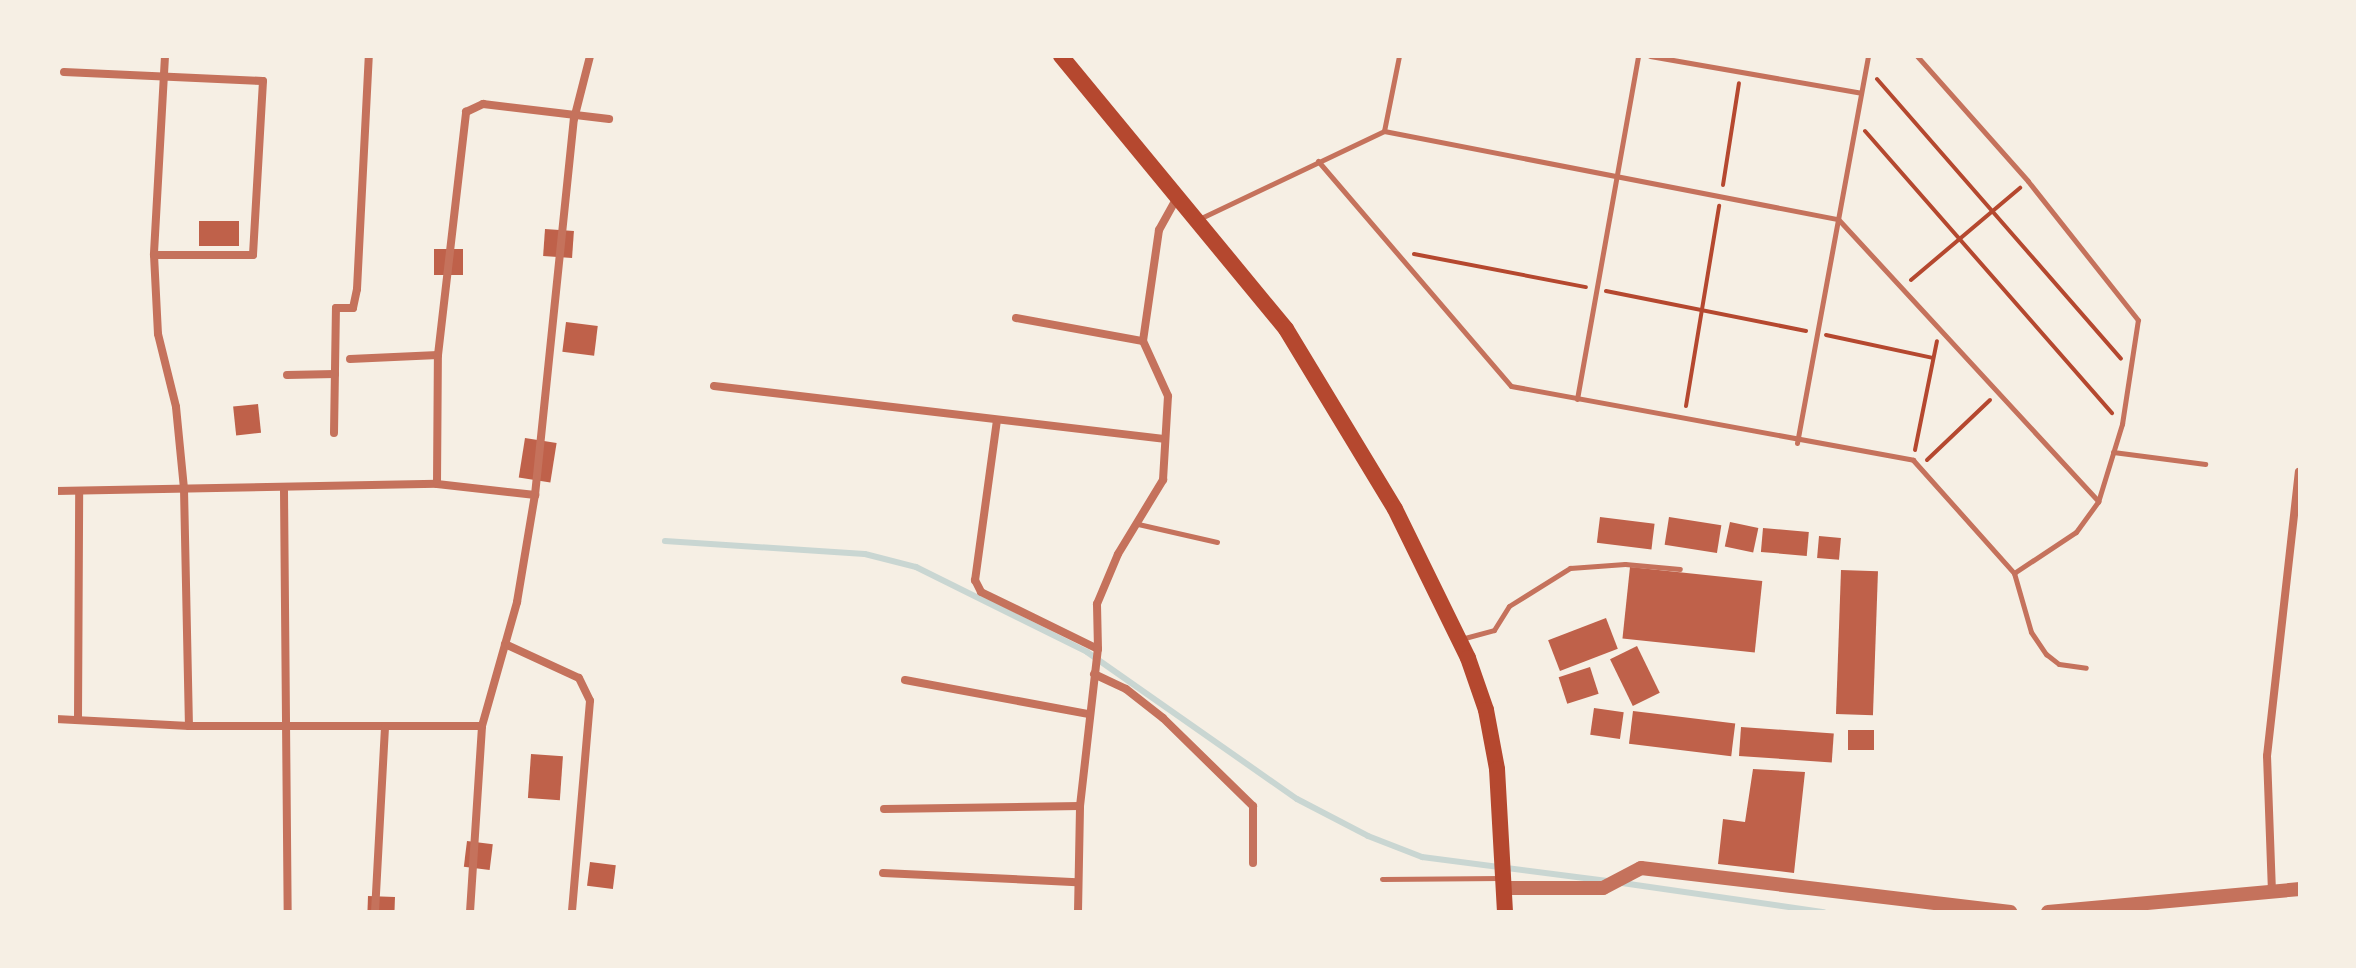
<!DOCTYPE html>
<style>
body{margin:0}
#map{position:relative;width:2356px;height:968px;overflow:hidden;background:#f6efe4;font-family:"Asap Condensed",sans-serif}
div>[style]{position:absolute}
.stream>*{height:6px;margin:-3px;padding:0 3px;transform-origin:3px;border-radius:3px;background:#c9d6d2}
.building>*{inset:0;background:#bf614a;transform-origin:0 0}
.path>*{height:4px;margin:-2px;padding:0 2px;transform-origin:2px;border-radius:2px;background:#b5482f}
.service>*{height:5px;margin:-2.5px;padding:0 2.5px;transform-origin:2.5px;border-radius:2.5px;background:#c5725c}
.minor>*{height:8px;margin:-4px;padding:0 4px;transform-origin:4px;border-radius:4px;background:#c5725c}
.tertiary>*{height:14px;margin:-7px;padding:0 7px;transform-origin:7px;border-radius:7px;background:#c5725c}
.secondary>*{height:16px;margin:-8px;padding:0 8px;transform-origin:8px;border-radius:8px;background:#b5482f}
span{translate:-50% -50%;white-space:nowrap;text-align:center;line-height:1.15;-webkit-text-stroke:6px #f6efe4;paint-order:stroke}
.frame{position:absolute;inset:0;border:58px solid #f6efe4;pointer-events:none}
</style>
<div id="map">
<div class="stream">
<i style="left:665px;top:541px;width:200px;rotate:3.7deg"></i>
<i style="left:865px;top:554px;width:53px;rotate:14.3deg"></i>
<i style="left:916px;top:567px;width:191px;rotate:26.4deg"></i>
<i style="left:1087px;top:652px;width:256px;rotate:35deg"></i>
<i style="left:1297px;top:799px;width:80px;rotate:27.5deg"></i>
<i style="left:1368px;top:836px;width:58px;rotate:21.3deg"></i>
<i style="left:1422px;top:857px;width:187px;rotate:7.4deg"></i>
<i style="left:1622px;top:883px;width:204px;rotate:8.2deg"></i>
</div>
<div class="building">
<i style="left:199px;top:221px;width:40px;height:25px"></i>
<i style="left:545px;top:229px;width:29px;height:27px;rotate:4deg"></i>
<i style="left:434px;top:249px;width:29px;height:26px"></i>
<i style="left:566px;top:322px;width:32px;height:30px;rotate:7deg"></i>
<i style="left:258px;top:404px;width:29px;height:25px;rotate:84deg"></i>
<i style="left:525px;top:438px;width:32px;height:40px;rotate:9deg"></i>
<i style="left:1600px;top:517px;width:55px;height:26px;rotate:7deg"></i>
<i style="left:1669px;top:517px;width:53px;height:28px;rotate:9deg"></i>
<i style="left:1730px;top:522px;width:29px;height:25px;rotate:12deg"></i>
<i style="left:1763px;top:528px;width:46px;height:24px;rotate:5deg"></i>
<i style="left:1819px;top:536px;width:22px;height:22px;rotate:5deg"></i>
<i style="left:1630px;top:567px;width:133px;height:72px;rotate:6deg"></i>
<i style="left:1841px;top:570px;width:37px;height:144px;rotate:2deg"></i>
<i style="left:1606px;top:618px;width:33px;height:62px;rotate:69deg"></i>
<i style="left:1637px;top:646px;width:52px;height:30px;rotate:64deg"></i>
<i style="left:1590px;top:667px;width:28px;height:33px;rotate:72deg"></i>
<i style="left:1594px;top:708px;width:30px;height:27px;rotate:8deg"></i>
<i style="left:1633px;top:711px;width:103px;height:33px;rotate:7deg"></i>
<i style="left:1741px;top:727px;width:93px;height:29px;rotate:4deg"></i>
<i style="left:1848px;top:730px;width:26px;height:20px"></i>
<i style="left:531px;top:754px;width:32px;height:44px;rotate:4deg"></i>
<i style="clip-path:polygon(1753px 769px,1805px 772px,1794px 873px,1718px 864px,1723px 819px,1745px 822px)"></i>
<i style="left:467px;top:841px;width:26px;height:26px;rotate:7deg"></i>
<i style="left:590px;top:862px;width:26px;height:24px;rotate:7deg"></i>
<i style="left:368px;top:896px;width:27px;height:16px;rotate:2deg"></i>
</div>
<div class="path">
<i style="left:1877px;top:79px;width:371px;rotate:48.9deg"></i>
<i style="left:1865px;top:131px;width:375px;rotate:48.8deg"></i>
<i style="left:1723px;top:185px;width:103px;rotate:-81.1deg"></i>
<i style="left:1414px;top:254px;width:175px;rotate:10.9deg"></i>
<i style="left:1911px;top:280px;width:143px;rotate:-40.2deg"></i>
<i style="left:1606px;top:291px;width:204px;rotate:11.3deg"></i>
<i style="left:1826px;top:335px;width:109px;rotate:12.1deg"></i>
<i style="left:1686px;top:406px;width:203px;rotate:-80.6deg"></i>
<i style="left:1915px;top:450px;width:111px;rotate:-78.6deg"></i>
<i style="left:1927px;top:460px;width:87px;rotate:-43.6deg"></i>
</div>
<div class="service">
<i style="left:1650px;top:56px;width:214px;rotate:9.9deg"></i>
<i style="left:1384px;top:131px;width:462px;rotate:11deg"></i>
<i style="left:1838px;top:219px;width:384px;rotate:47.3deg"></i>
<i style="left:1318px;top:161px;width:296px;rotate:49.4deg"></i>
<i style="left:1511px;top:386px;width:409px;rotate:10.4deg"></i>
<i style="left:1913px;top:460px;width:152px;rotate:48.2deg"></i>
<i style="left:2014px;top:573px;width:74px;rotate:-33.5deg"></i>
<i style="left:2076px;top:532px;width:37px;rotate:-54deg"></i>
<i style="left:2098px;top:502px;width:82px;rotate:-72.9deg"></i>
<i style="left:2122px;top:424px;width:105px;rotate:-81.3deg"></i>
<i style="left:2138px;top:320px;width:177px;rotate:-128.4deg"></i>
<i style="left:2028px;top:181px;width:167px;rotate:-131.6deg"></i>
<i style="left:1199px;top:219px;width:205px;rotate:-25.4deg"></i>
<i style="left:1384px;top:131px;width:76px;rotate:-78.7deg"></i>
<i style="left:1577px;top:399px;width:348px;rotate:-79.9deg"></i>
<i style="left:1797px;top:443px;width:393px;rotate:-79.6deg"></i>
<i style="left:2113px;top:452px;width:93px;rotate:7.4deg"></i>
<i style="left:1138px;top:524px;width:81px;rotate:12.8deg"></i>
<i style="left:2014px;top:573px;width:61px;rotate:73.9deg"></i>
<i style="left:2031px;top:632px;width:27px;rotate:56deg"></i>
<i style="left:2046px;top:654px;width:16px;rotate:38deg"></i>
<i style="left:2059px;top:664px;width:27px;rotate:8deg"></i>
<i style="left:1461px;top:639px;width:34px;rotate:-15deg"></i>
<i style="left:1494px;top:630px;width:28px;rotate:-58deg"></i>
<i style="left:1509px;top:606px;width:72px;rotate:-31.9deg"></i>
<i style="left:1570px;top:568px;width:55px;rotate:-4.2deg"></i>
<i style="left:1625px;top:564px;width:55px;rotate:5.2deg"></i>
<i style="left:1382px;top:879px;width:119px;rotate:-0.5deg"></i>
</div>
<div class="minor">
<i style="left:165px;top:56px;width:199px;rotate:93.2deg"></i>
<i style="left:154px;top:255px;width:79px;rotate:87.1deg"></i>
<i style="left:158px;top:334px;width:75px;rotate:76.1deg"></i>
<i style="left:176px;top:407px;width:82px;rotate:84.4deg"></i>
<i style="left:184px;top:489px;width:237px;rotate:88.8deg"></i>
<i style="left:64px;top:72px;width:199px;rotate:2.6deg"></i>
<i style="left:263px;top:81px;width:174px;rotate:93.3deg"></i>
<i style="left:253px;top:255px;width:99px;rotate:180deg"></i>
<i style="left:1016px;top:318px;width:129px;rotate:10.3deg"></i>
<i style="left:350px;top:359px;width:88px;rotate:-2.6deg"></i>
<i style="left:287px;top:375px;width:48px;rotate:-1.2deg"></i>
<i style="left:714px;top:386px;width:453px;rotate:6.7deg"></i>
<i style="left:997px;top:420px;width:162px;rotate:97.8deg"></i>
<i style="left:975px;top:580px;width:13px;rotate:63deg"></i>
<i style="left:981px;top:592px;width:130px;rotate:26deg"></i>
<i style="left:334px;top:433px;width:125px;rotate:-89.1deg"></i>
<i style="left:336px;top:308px;width:17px"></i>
<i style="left:353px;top:308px;width:19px;rotate:-78deg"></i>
<i style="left:357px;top:289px;width:233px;rotate:-87.1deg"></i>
<i style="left:437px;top:484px;width:129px;rotate:-89.6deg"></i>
<i style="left:438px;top:355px;width:245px;rotate:-83.4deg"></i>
<i style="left:466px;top:112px;width:19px;rotate:-25deg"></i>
<i style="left:483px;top:104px;width:127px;rotate:6.8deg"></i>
<i style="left:56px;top:491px;width:381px;rotate:-1.1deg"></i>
<i style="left:437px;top:484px;width:99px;rotate:6.4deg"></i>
<i style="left:284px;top:491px;width:421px;rotate:89.5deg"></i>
<i style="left:505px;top:644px;width:81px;rotate:24.7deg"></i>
<i style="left:579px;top:678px;width:25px;rotate:64deg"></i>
<i style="left:590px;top:701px;width:212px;rotate:94.9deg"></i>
<i style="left:1094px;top:674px;width:35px;rotate:25deg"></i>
<i style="left:1126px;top:689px;width:47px;rotate:38.1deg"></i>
<i style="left:1163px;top:718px;width:126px;rotate:44.4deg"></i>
<i style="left:1253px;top:806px;width:57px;rotate:90deg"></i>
<i style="left:905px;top:680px;width:187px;rotate:10.5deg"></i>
<i style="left:56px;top:719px;width:133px;rotate:3deg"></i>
<i style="left:189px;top:726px;width:293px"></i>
<i style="left:78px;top:719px;width:228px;rotate:-89.7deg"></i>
<i style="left:884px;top:809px;width:196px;rotate:-0.9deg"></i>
<i style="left:883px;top:873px;width:194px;rotate:2.7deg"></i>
<i style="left:2272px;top:892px;width:136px;rotate:-92.1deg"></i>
<i style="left:2267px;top:756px;width:286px;rotate:-83.6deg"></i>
<i style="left:375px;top:912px;width:185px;rotate:-86.9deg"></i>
<i style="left:470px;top:912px;width:186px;rotate:-86.3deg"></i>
<i style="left:482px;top:726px;width:129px;rotate:-74.2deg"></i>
<i style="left:517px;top:602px;width:109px;rotate:-80.5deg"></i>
<i style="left:535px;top:495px;width:378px;rotate:-84.1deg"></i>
<i style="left:574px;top:119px;width:65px;rotate:-75.7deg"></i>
<i style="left:1078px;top:912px;width:106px;rotate:-88.9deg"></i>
<i style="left:1080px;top:806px;width:158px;rotate:-83.5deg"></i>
<i style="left:1098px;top:649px;width:45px;rotate:-91.3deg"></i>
<i style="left:1097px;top:604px;width:54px;rotate:-67.2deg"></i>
<i style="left:1118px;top:554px;width:87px;rotate:-58.7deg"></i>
<i style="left:1163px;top:480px;width:84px;rotate:-86.6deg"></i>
<i style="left:1168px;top:396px;width:60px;rotate:-114.4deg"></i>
<i style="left:1143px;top:341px;width:112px;rotate:-81.8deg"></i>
<i style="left:1159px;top:230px;width:39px;rotate:-61deg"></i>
</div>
<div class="tertiary">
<i style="left:1505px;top:888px;width:98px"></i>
<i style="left:1603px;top:888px;width:43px;rotate:-27.8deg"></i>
<i style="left:1641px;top:868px;width:372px;rotate:6.8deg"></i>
<i style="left:2048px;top:912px;width:253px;rotate:-5.2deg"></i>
</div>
<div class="secondary">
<i style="left:1061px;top:56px;width:354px;rotate:50.5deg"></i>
<i style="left:1286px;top:329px;width:210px;rotate:58.8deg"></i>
<i style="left:1395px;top:509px;width:166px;rotate:63.9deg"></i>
<i style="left:1468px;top:658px;width:55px;rotate:70.9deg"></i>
<i style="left:1486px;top:710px;width:60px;rotate:79.4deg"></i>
<i style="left:1497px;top:769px;width:143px;rotate:86.8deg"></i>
</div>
<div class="frame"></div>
</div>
